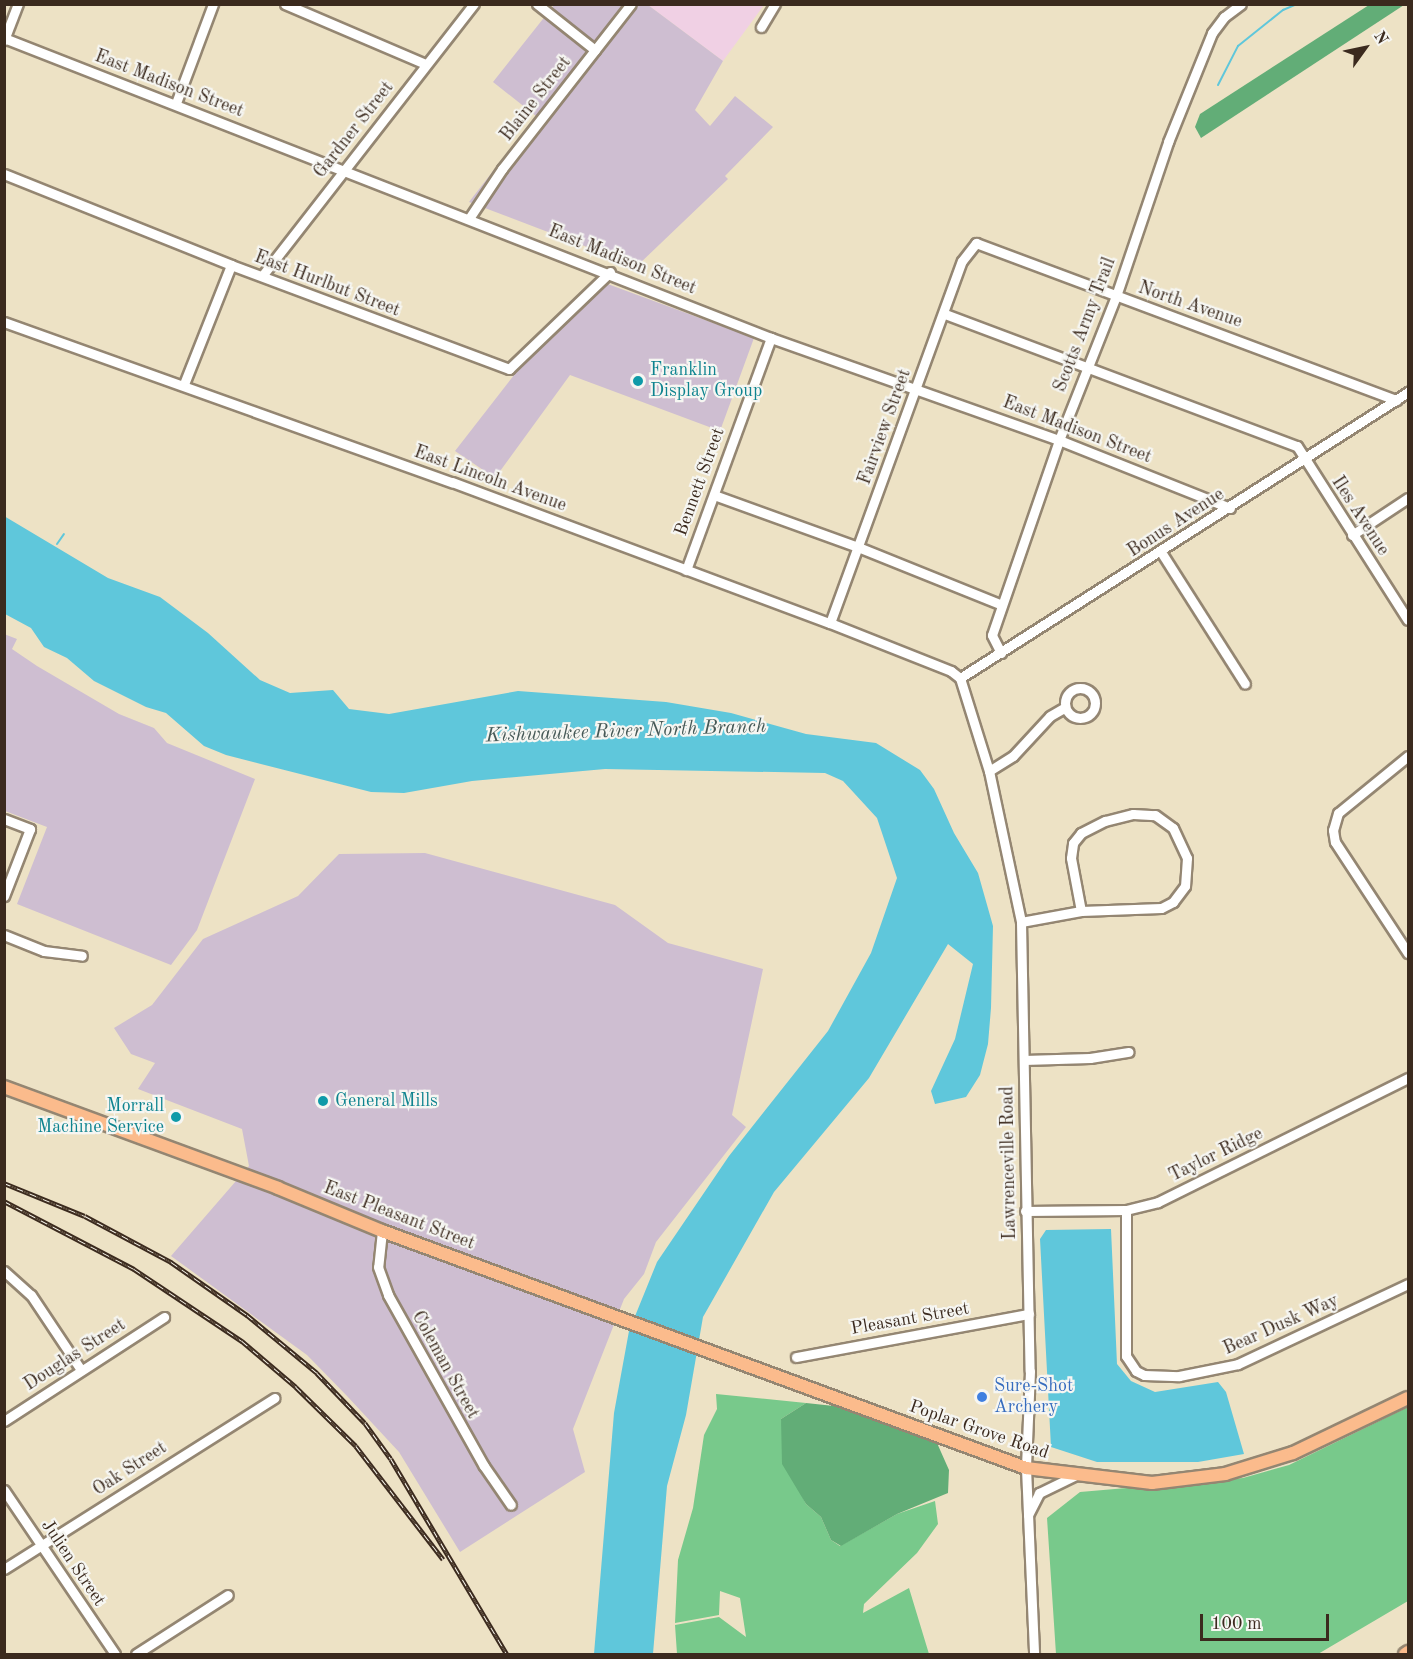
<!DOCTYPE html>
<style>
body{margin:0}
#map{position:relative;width:1413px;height:1659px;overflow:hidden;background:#ede2c5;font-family:"Old Standard TT",serif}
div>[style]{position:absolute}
.built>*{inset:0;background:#f0d0e4}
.industrial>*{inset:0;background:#cebed1}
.green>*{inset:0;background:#78c98b}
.forest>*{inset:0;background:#62ad77}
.water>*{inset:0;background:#5fc7db}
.stream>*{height:2px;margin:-1px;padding:0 1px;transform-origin:1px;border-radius:1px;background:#5fc7db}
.roads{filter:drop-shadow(2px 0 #948672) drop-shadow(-2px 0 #948672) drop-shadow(0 2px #948672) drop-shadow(0 -2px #948672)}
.minor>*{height:9px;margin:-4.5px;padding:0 4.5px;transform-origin:4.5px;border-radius:4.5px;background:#fff}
.minor>.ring{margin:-4.5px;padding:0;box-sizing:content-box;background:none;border:9px solid #fff;border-radius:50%}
.major>*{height:12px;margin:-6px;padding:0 6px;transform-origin:6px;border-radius:6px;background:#fbbb8c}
.rail>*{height:4.5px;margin-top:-2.25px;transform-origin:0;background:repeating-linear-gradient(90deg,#f6f6f2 0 7px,#3b2a1e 0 14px);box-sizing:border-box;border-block:2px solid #3b2a1e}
.dots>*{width:16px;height:16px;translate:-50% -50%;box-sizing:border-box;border:3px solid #f6f6f2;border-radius:50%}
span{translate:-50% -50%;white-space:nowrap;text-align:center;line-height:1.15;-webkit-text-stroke:4.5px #f6f6f2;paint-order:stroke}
.street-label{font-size:18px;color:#3b2a1e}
.culture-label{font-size:18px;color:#0d838f}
.left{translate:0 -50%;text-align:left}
.right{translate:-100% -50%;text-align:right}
.shop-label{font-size:18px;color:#366cbe}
.water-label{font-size:20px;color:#465957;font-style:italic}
.frame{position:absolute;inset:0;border:6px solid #3b2a1e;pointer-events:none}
.north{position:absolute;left:1335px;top:18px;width:60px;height:60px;-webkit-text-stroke:4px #f6f6f2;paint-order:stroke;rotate:57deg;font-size:16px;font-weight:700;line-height:24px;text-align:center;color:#3b2a1e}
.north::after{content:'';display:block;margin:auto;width:21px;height:27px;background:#3b2a1e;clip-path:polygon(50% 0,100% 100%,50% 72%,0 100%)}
.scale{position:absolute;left:1200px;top:1614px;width:129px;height:27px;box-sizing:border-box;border:3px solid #3b2a1e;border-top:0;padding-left:8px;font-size:18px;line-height:21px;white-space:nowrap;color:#3b2a1e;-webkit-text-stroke:4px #f6f6f2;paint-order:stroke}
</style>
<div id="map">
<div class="built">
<i style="clip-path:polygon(648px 5px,764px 5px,723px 61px)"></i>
</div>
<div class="industrial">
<i style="clip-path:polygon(554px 5px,648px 5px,723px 61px,695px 110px,710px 126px,735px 96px,773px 127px,725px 176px,728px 179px,637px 266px,469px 202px,536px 116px,493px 82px)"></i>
<i style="clip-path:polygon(605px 283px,754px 338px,720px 431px,570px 375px,495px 478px,455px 451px,546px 334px)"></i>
<i style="clip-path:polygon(4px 634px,17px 639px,12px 649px,37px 666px,119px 714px,154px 728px,167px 743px,255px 779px,197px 930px,171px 965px,17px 904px,47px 827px,5px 811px)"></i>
<i style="clip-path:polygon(425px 853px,615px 905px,668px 943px,763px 969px,732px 1115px,746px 1127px,656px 1242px,644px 1274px,624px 1299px,573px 1429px,585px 1472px,460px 1552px,399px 1452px,347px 1396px,307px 1355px,171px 1256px,249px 1166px,242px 1129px,138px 1089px,155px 1063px,131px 1054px,114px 1028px,152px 1005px,203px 939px,298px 896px,339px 854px)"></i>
</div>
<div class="green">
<i style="clip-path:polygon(716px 1394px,806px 1403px,781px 1419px,796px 1484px,806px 1504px,821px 1517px,831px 1540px,840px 1546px,897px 1514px,935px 1501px,938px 1524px,917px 1553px,864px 1604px,863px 1613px,909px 1588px,929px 1654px,677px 1654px,675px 1625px,719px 1617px,746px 1637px,740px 1598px,720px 1591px,719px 1615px,675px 1623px,678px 1560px,693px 1508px,704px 1435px,717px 1409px)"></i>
<i style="clip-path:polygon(1408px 1407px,1408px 1601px,1318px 1654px,1056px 1654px,1047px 1518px,1080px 1492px,1243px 1478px,1289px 1465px)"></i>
</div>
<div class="forest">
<i style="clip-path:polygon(1369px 5px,1404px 5px,1201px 138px,1195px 127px,1200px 114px)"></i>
<i style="clip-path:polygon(806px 1403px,834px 1406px,937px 1443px,949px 1470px,948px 1493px,897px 1514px,841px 1546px,831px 1540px,821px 1517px,806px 1504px,782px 1464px,781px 1419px)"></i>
</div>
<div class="water">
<i style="clip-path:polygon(4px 516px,108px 578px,160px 597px,208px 633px,260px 680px,290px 693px,333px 690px,349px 709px,389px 714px,518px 691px,666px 702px,731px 713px,806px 734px,876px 743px,920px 770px,934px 789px,954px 833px,978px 873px,993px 926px,991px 1008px,988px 1044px,980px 1075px,966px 1097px,935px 1104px,931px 1091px,955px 1039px,973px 964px,948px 944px,869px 1078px,774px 1192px,703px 1317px,686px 1415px,667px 1486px,653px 1654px,594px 1654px,614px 1413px,629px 1331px,657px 1262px,729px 1156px,828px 1031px,871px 953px,897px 878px,877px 818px,843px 781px,825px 773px,605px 769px,472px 781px,404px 793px,371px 792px,226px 755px,204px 746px,166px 713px,146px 707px,94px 681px,67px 658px,44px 647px,31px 628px,5px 614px)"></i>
<i style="clip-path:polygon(1111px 1229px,1117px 1364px,1131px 1381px,1155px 1392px,1218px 1382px,1226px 1392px,1244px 1454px,1198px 1462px,1097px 1462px,1051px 1447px,1040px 1239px,1046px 1230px)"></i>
</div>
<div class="stream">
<i style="left:1218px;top:85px;width:44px;rotate:-62.9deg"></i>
<i style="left:1238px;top:46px;width:58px;rotate:-38.7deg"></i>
<i style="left:1283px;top:10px;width:15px;rotate:-23deg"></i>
<i style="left:57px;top:544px;width:12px;rotate:-55deg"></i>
</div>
<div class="roads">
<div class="minor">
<i style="left:285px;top:4px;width:153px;rotate:23.1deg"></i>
<i style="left:537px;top:4px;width:74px;rotate:38.4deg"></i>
<i style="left:761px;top:27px;width:27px;rotate:-59deg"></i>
<i style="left:4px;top:38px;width:824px;rotate:21.36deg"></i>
<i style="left:771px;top:338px;width:306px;rotate:19.5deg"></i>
<i style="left:1059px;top:440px;width:184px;rotate:21.7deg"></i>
<i style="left:4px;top:40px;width:39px;rotate:-69deg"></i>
<i style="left:176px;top:103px;width:106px;rotate:-69.5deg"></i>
<i style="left:4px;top:174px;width:245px;rotate:21.8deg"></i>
<i style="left:231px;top:265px;width:297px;rotate:20.5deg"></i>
<i style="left:509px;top:369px;width:140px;rotate:-43.8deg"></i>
<i style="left:470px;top:217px;width:58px;rotate:-56.3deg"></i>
<i style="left:502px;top:169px;width:209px;rotate:-52deg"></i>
<i style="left:262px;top:276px;width:345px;rotate:-52.1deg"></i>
<i style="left:945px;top:314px;width:376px;rotate:20.6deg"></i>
<i style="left:1297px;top:446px;width:206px;rotate:57.5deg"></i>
<i style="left:4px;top:322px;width:476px;rotate:19.7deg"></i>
<i style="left:452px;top:482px;width:403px;rotate:20.5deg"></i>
<i style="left:830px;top:623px;width:130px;rotate:21.6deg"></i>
<i style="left:951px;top:671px;width:11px;rotate:38deg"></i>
<i style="left:184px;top:384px;width:128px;rotate:-68.4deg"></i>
<i style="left:714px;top:495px;width:153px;rotate:19.9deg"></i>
<i style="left:858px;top:547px;width:155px;rotate:21.9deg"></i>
<i style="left:1352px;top:535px;width:67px;rotate:-33.5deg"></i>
<i style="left:1161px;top:552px;width:156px;rotate:57.5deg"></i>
<i style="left:686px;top:570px;width:247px;rotate:-69.9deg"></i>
<i style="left:830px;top:623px;width:385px;rotate:-70deg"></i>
<i style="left:962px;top:261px;width:23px;rotate:-52deg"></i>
<i style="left:976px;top:243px;width:449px;rotate:20.5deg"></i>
<i style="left:1001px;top:653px;width:20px;rotate:-117deg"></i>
<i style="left:992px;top:635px;width:206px;rotate:-71deg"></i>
<i style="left:1059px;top:440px;width:155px;rotate:-68.4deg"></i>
<i style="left:1116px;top:296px;width:163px;rotate:-71.3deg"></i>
<i style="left:1168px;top:142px;width:118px;rotate:-68deg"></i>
<i style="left:1212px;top:33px;width:20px;rotate:-53deg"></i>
<i style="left:1224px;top:17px;width:21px;rotate:-37deg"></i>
<i style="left:960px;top:678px;width:97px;rotate:72.7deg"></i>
<i style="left:989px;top:771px;width:154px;rotate:78deg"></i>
<i style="left:1021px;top:922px;width:449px;rotate:88.9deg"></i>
<i style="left:1030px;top:1371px;width:97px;rotate:92.4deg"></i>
<i style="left:1026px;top:1468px;width:186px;rotate:87.5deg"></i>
<i style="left:960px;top:678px;width:532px;rotate:-32.55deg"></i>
<i class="ring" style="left:1065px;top:688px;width:21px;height:21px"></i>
<i style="left:1408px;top:756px;width:90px;rotate:140.8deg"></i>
<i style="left:1338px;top:813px;width:18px;rotate:106deg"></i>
<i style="left:1333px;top:830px;width:12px;rotate:81deg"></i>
<i style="left:1335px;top:842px;width:133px;rotate:56.7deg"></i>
<i style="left:989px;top:771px;width:28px;rotate:-32deg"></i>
<i style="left:1013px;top:756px;width:54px;rotate:-47.2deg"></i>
<i style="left:1050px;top:716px;width:16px;rotate:-30deg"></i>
<i style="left:1133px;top:814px;width:22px;rotate:3deg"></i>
<i style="left:1155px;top:815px;width:22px;rotate:36deg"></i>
<i style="left:1173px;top:828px;width:33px;rotate:65deg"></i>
<i style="left:1187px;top:858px;width:28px;rotate:94deg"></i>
<i style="left:1185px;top:886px;width:20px;rotate:127deg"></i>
<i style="left:1173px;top:902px;width:13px;rotate:153deg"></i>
<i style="left:1161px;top:908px;width:80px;rotate:177.9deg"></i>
<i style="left:1081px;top:911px;width:54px;rotate:-100.7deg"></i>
<i style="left:1071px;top:858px;width:15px;rotate:-82deg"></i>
<i style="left:1073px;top:843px;width:13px;rotate:-51deg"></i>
<i style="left:1081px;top:833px;width:27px;rotate:-27deg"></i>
<i style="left:1105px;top:821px;width:29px;rotate:-14deg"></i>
<i style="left:4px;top:819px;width:28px;rotate:21deg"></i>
<i style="left:30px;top:829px;width:72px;rotate:111.2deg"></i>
<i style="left:1021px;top:922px;width:61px;rotate:-10.4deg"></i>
<i style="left:4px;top:935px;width:43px;rotate:21.8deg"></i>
<i style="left:44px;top:951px;width:38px;rotate:7deg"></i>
<i style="left:1024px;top:1060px;width:66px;rotate:-1.7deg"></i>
<i style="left:1090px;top:1058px;width:39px;rotate:-9deg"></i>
<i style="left:1126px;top:1210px;width:146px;rotate:90deg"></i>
<i style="left:1126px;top:1356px;width:18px;rotate:56deg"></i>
<i style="left:1136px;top:1371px;width:9px;rotate:27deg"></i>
<i style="left:1144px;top:1375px;width:35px;rotate:2deg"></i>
<i style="left:1179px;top:1376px;width:60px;rotate:-11.5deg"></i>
<i style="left:1238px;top:1364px;width:188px;rotate:-25.2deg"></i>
<i style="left:1025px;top:1211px;width:101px;rotate:-0.6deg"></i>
<i style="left:1126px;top:1210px;width:33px;rotate:-14deg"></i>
<i style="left:1158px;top:1202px;width:279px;rotate:-26.4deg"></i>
<i style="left:382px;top:1231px;width:36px;rotate:96deg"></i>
<i style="left:378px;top:1267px;width:30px;rotate:70deg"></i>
<i style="left:388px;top:1295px;width:196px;rotate:60.7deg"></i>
<i style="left:484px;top:1466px;width:47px;rotate:55.3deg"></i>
<i style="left:4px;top:1271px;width:36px;rotate:42deg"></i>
<i style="left:31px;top:1295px;width:90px;rotate:56.3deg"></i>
<i style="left:796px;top:1357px;width:237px;rotate:-10.5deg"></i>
<i style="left:4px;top:1421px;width:191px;rotate:-33deg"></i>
<i style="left:4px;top:1490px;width:198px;rotate:55.9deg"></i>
<i style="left:1028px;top:1515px;width:25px;rotate:-63deg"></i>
<i style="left:1039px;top:1493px;width:39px;rotate:-26deg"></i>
<i style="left:4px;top:1569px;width:320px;rotate:-32.3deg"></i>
<i style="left:136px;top:1654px;width:109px;rotate:-32.7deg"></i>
</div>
<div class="major">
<i style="left:4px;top:1087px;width:292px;rotate:20.2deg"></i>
<i style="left:278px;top:1188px;width:113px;rotate:22.5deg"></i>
<i style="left:382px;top:1231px;width:686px;rotate:20.2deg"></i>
<i style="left:1026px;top:1468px;width:127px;rotate:6.8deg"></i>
<i style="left:1152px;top:1483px;width:74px;rotate:-7deg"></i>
<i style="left:1225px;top:1474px;width:71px;rotate:-17.2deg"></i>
<i style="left:1293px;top:1453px;width:127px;rotate:-25.6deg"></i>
<i style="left:1405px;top:1654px;width:4px;rotate:-34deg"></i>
</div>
</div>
<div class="rail">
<i style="left:4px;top:1183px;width:87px;rotate:22.2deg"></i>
<i style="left:85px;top:1216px;width:98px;rotate:28.1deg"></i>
<i style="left:171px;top:1262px;width:93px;rotate:34.9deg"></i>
<i style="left:247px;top:1315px;width:91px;rotate:39.6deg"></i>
<i style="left:317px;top:1373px;width:69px;rotate:46.2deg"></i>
<i style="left:365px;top:1423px;width:44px;rotate:54.2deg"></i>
<i style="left:391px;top:1459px;width:227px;rotate:59.3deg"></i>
<i style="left:4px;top:1201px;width:147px;rotate:27.6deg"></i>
<i style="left:134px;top:1269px;width:130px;rotate:33.7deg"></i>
<i style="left:242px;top:1341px;width:71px;rotate:40.4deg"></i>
<i style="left:296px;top:1387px;width:84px;rotate:44.5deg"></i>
<i style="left:356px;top:1446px;width:143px;rotate:52.4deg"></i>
</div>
<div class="dots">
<i style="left:638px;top:381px;background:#0f9aa8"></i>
<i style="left:323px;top:1101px;background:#0f9aa8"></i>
<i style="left:176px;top:1117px;background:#0f9aa8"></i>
<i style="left:982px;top:1397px;background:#3f7fe0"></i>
</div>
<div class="street-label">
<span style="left:169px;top:84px;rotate:21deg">East Madison Street</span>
<span style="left:536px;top:99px;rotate:-52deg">Blaine Street</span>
<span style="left:354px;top:130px;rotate:-52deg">Gardner Street</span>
<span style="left:622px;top:260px;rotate:22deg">East Madison Street</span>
<span style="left:327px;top:284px;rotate:21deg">East Hurlbut Street</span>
<span style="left:1190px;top:305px;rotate:19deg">North Avenue</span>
<span style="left:1085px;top:325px;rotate:-69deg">Scotts Army Trail</span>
<span style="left:885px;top:427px;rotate:-70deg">Fairview Street</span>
<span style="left:1077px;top:430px;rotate:21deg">East Madison Street</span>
<span style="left:490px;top:479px;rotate:20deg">East Lincoln Avenue</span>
<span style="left:700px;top:482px;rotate:-70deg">Bennett Street</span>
<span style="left:1360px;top:516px;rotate:57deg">Iles Avenue</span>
<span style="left:1176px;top:523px;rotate:-33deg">Bonus Avenue</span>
<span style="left:1216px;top:1155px;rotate:-26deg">Taylor Ridge</span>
<span style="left:1009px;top:1163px;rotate:-91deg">Lawrenceville Road</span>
<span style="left:399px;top:1216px;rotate:21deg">East Pleasant Street</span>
<span style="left:910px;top:1319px;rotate:-10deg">Pleasant Street</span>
<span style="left:1281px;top:1325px;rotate:-24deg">Bear Dusk Way</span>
<span style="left:75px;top:1355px;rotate:-33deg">Douglas Street</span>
<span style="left:445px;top:1365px;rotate:61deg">Coleman Street</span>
<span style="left:979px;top:1430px;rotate:19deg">Poplar Grove Road</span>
<span style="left:130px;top:1469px;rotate:-33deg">Oak Street</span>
<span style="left:73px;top:1563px;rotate:56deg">Julien Street</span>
</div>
<div class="culture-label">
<span class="left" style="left:650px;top:381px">Franklin<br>Display Group</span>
<span class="left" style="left:335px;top:1101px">General Mills</span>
<span class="right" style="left:164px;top:1117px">Morrall<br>Machine Service</span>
</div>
<div class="shop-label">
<span class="left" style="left:994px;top:1397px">Sure-Shot<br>Archery</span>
</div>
<div class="water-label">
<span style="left:626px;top:732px;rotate:-2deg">Kishwaukee River North Branch</span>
</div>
<div class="frame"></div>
<div class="north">N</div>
<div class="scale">100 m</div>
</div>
